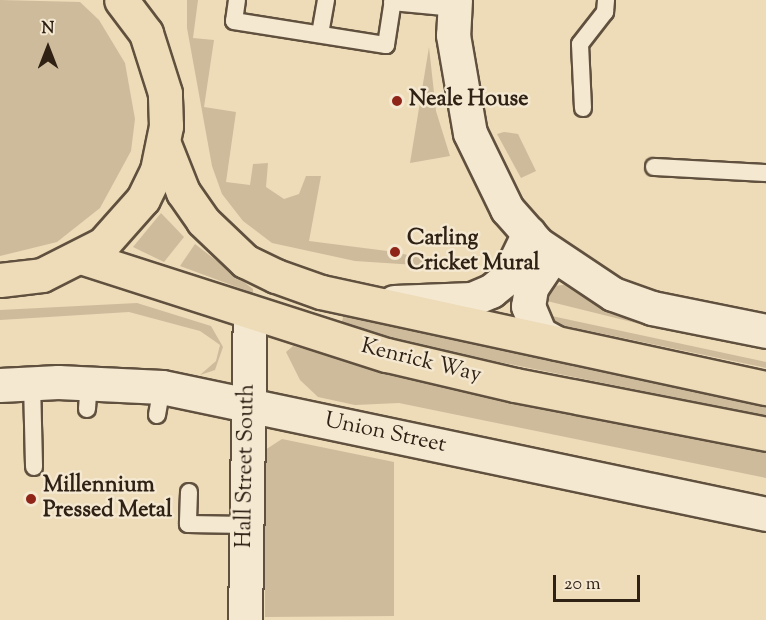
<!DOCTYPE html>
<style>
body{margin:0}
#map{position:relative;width:766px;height:620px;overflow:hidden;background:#eedbb8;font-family:"Sorts Mill Goudy",serif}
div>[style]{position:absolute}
.green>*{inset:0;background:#cebb9c}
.roads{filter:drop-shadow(2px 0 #60503e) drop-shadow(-2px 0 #60503e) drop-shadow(0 2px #60503e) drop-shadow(0 -2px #60503e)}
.service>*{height:16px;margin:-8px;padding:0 8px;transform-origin:8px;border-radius:8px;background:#f4e8d1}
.minor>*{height:33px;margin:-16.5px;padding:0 16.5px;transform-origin:16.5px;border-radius:16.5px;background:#f4e8d1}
.primary>*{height:33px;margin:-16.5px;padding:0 16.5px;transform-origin:16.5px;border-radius:16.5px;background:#eedbb8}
.dots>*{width:16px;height:16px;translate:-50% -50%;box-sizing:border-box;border:3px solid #f4e8d1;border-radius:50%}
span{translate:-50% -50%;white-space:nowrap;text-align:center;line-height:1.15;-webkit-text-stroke:5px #f4e8d1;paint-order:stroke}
.poi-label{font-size:22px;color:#302115;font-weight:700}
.left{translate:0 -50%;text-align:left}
.street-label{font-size:22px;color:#302115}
.north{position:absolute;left:18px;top:18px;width:60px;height:60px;-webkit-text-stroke:4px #f4e8d1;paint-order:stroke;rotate:0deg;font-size:16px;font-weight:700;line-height:24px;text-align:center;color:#302115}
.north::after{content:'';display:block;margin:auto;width:21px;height:27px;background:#302115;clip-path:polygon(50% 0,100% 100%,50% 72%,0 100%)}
.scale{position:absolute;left:553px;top:575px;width:87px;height:27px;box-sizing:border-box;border:3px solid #302115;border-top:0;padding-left:8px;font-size:18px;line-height:21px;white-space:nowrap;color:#302115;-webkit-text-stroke:4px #f4e8d1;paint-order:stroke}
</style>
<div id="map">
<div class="green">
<i style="clip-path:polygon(0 0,80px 2px,99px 20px,125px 63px,135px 119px,131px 151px,100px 208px,57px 242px,0 256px)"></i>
<i style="clip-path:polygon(187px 0,198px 0,193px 38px,214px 40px,204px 107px,236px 112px,226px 182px,250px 185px,253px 164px,268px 163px,266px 187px,284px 199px,299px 194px,306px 176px,321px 176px,309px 241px,395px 252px,462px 268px,355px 261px,272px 243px,243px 221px,222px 194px,212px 166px,187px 28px)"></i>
<i style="clip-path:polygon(429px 47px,436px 111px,450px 156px,410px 163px)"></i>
<i style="clip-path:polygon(504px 132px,518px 134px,536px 171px,521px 178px,497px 134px)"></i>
<i style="clip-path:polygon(161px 213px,184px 237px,164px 262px,133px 247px)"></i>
<i style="clip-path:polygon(195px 244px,253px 289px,253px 293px,180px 266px)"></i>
<i style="clip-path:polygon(564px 285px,586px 299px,640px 324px,539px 299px,552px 286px)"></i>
<i style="clip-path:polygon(137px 303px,211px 326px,223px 347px,215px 370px,200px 375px,216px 361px,220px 345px,213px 340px,200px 331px,129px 312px,0 320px,0 310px)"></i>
<i style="clip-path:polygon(344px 314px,766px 405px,766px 416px,425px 347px,341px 325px)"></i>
<i style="clip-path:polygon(547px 315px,766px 362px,766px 368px,556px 324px)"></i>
<i style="clip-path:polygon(293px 346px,474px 392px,766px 450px,766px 478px,399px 403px,355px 405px,318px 397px,300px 380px,286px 352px)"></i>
<i style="clip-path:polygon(282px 439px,394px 462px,394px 616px,265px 617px,265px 450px)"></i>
</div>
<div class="roads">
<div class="service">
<i style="left:237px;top:0;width:21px;rotate:98deg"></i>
<i style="left:234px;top:21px;width:154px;rotate:9deg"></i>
<i style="left:386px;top:45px;width:46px;rotate:-81.2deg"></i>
<i style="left:392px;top:2px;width:63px;rotate:5.4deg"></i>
<i style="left:320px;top:34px;width:35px;rotate:-80deg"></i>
<i style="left:583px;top:108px;width:64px;rotate:-92.7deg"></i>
<i style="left:580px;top:44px;width:41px;rotate:-52deg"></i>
<i style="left:605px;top:12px;width:12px;rotate:-85deg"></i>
<i style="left:654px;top:167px;width:112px;rotate:3.1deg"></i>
<i style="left:32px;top:383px;width:84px;rotate:88.6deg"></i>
<i style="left:87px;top:409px;width:26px;rotate:-86deg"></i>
<i style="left:157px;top:415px;width:28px;rotate:-80deg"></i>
<i style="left:189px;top:492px;width:32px;rotate:92deg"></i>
<i style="left:188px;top:524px;width:58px;rotate:1deg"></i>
</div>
<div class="minor">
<i style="left:455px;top:0;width:35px;rotate:93deg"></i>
<i style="left:453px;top:35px;width:99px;rotate:80.2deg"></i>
<i style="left:470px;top:133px;width:85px;rotate:64deg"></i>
<i style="left:507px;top:209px;width:47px;rotate:48.5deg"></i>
<i style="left:538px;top:244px;width:90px;rotate:33.7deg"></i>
<i style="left:613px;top:294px;width:41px;rotate:19.7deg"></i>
<i style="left:652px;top:308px;width:116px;rotate:11.4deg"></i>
<i style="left:553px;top:255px;width:40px;rotate:124deg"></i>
<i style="left:531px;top:288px;width:18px;rotate:99deg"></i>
<i style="left:528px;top:306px;width:30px;rotate:67deg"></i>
<i style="left:540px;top:334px;width:18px;rotate:29deg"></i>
<i style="left:394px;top:302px;width:78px;rotate:-2.2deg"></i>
<i style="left:472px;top:299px;width:21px;rotate:-23deg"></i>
<i style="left:491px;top:291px;width:21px;rotate:-39deg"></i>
<i style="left:507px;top:278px;width:50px;rotate:-63.9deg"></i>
<i style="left:0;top:385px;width:58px;rotate:-3deg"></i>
<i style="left:58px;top:382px;width:104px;rotate:2.8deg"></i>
<i style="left:162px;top:387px;width:617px;rotate:11.87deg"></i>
<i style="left:245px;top:620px;width:308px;rotate:-89.1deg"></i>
</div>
<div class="primary">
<i style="left:164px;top:144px;width:52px;rotate:68.4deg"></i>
<i style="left:183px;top:192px;width:35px;rotate:55deg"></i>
<i style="left:203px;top:221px;width:58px;rotate:43.6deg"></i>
<i style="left:245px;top:261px;width:34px;rotate:26deg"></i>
<i style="left:276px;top:276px;width:48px;rotate:19.6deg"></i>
<i style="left:321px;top:292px;width:455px;rotate:12.2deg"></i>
<i style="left:84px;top:258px;width:318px;rotate:17.8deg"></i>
<i style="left:387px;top:355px;width:131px;rotate:13.2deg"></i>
<i style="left:515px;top:385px;width:256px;rotate:11deg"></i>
<i style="left:0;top:280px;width:42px;rotate:-6.8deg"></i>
<i style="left:42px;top:275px;width:68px;rotate:-26.9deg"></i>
<i style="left:103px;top:244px;width:60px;rotate:-48.4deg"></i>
<i style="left:143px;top:199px;width:32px;rotate:-64deg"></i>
<i style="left:157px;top:170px;width:45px;rotate:-78.4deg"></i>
<i style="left:166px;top:126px;width:33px;rotate:-92deg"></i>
<i style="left:165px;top:93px;width:63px;rotate:-107.6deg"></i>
<i style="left:146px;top:33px;width:41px;rotate:-127.1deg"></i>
</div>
</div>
<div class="dots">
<i style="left:397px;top:101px;background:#8f2418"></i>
<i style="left:395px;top:252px;background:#8f2418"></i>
<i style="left:31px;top:499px;background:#8f2418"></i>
</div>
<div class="poi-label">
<span class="left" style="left:409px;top:101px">Neale House</span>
<span class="left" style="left:407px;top:252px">Carling<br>Cricket Mural</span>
<span class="left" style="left:43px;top:499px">Millennium<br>Pressed Metal</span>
</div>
<div class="street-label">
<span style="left:421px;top:362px;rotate:14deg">Kenrick Way</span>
<span style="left:385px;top:434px;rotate:12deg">Union Street</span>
<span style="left:247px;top:466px;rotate:-89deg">Hall Street South</span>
</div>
<div class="north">N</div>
<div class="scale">20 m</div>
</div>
